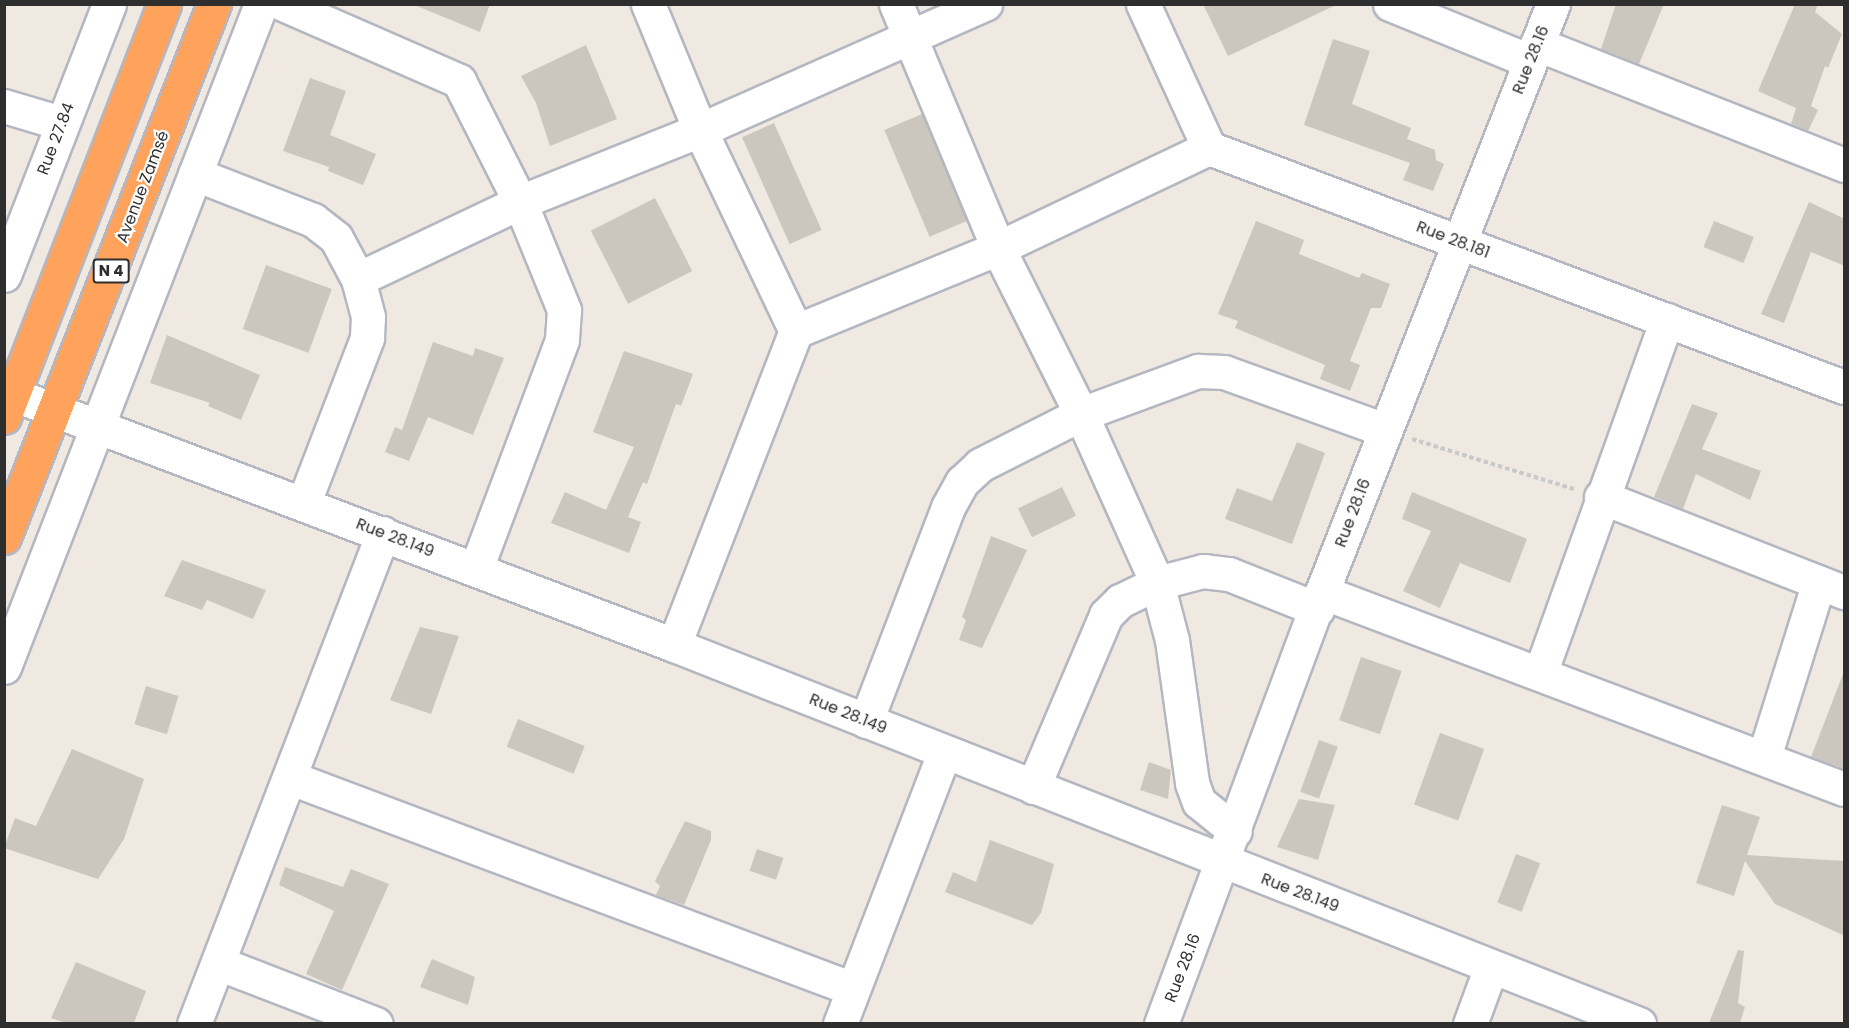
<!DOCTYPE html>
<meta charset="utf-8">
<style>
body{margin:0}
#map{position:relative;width:1849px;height:1028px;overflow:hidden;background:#efe9e1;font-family:Poppins,sans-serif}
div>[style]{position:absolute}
.building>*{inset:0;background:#cbc7bf;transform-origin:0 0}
.path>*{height:4px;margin-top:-2px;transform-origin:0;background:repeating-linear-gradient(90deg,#c9c9c9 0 4.5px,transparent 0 7.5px)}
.roads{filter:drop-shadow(2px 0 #b4b7c1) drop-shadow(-2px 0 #b4b7c1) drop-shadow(0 2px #b4b7c1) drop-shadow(0 -2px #b4b7c1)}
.minor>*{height:33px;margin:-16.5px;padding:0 16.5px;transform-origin:16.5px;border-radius:16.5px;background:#fff}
.highway>*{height:33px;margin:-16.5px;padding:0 16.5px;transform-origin:16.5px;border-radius:16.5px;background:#ffa35c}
span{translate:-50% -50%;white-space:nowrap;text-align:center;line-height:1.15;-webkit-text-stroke:4.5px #fff;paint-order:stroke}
.shield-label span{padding:2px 4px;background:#fff;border:2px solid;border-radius:4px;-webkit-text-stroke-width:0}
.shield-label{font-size:15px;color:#2e2e2e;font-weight:700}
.street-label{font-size:16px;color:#2e2e2e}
.frame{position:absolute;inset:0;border:6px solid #2e2e2e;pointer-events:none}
</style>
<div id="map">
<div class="building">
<i style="clip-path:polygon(412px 4px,490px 4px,480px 32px)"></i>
<i style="clip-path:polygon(1203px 4px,1338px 4px,1228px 56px)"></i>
<i style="clip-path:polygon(1616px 4px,1664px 4px,1639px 64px,1601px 49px)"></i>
<i style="clip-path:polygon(1795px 4px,1818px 4px,1815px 12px,1842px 34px,1828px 68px,1825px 66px,1811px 106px,1818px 110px,1808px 131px,1791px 124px,1796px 108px,1758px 91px)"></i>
<i style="clip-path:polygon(1333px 39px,1370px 51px,1352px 104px,1411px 128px,1407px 139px,1435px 150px,1436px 160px,1444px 164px,1433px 191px,1403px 180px,1410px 163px,1304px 125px)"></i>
<i style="clip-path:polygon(586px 45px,617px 119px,550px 146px,536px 103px,521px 76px)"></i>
<i style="clip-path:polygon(310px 78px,346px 91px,330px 135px,376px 154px,363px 185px,328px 171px,329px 167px,283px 151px)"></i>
<i style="left:922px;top:114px;width:116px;height:41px;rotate:67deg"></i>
<i style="left:774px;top:123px;width:117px;height:35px;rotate:66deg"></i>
<i style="left:655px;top:198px;width:82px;height:72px;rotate:63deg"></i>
<i style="clip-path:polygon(1809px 202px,1845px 219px,1845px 266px,1811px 252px,1784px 323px,1761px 314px)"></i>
<i style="clip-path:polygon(1256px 221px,1304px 240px,1299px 254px,1359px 278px,1362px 273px,1390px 284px,1381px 308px,1371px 308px,1350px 361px,1360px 365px,1350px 391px,1320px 379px,1325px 365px,1235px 328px,1238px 321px,1218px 314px)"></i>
<i style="left:1714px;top:221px;width:43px;height:28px;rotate:22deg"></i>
<i style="left:266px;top:265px;width:70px;height:68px;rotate:20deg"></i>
<i style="clip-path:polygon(167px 335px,260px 375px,241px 420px,208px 406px,210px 403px,150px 383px)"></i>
<i style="clip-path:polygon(433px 342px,473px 356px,475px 348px,504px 358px,473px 435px,428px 417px,409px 461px,385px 452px,395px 427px,402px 430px)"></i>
<i style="clip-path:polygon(624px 351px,693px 374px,681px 406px,676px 404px,647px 484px,643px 482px,628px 517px,641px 522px,629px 553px,551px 523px,565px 492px,606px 510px,634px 447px,593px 432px)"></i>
<i style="clip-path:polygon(1692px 404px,1718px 413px,1702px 449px,1761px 471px,1750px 500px,1696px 474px,1683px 509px,1654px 497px)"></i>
<i style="clip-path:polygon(1297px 442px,1325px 453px,1292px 544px,1225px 519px,1237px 488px,1272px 501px)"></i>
<i style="left:1062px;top:487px;width:32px;height:49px;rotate:64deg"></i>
<i style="clip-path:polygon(1412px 492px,1527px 539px,1510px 583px,1460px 563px,1440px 608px,1403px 591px,1431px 531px,1402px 519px)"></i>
<i style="clip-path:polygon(991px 536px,1027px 550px,982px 648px,959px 640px,966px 620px,962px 617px)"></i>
<i style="clip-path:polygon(182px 560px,266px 590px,253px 619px,207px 600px,202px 610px,164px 596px)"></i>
<i style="clip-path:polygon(420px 627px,459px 636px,431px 714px,390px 700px)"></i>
<i style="left:1361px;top:657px;width:43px;height:67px;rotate:19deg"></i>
<i style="clip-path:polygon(1843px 674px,1845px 674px,1845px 769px,1811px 757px)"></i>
<i style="left:146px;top:686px;width:34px;height:40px;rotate:17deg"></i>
<i style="left:518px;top:719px;width:72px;height:30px;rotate:22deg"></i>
<i style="left:1440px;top:733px;width:47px;height:76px;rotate:20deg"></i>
<i style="left:1319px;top:740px;width:20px;height:55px;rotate:20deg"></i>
<i style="clip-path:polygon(72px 749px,144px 779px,124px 839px,98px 879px,4px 848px,15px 818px,36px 826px)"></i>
<i style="clip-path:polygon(1149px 762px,1171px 770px,1168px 799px,1140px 790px)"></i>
<i style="clip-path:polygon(1299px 799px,1335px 805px,1318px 860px,1277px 847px)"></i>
<i style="clip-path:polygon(1722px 805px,1760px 817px,1747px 855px,1845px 861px,1845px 936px,1775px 904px,1745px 861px,1734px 896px,1696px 883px)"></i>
<i style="clip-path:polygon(685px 821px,711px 831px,711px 840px,684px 905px,656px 895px,660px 886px,655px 881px)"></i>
<i style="clip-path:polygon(990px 840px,1054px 864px,1041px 913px,1032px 925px,945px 892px,953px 872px,976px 882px)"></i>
<i style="left:757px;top:849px;width:28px;height:23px;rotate:19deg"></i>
<i style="left:1516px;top:854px;width:26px;height:52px;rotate:21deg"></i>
<i style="clip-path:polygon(285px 867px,343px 887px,351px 869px,389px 884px,342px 990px,306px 974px,334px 911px,279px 885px)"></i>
<i style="clip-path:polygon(1738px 950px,1744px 951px,1738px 1003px,1745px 1007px,1740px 1023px,1709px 1023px)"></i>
<i style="clip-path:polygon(432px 959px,475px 977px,468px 1005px,420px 987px)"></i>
<i style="clip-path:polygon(76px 962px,146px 991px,134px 1023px,66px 1023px,51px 1018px)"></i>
</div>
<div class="path">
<i style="left:1412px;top:439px;width:170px;rotate:17.2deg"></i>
</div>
<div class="roads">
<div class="minor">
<i style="left:283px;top:4px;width:192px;rotate:23.6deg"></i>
<i style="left:459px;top:81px;width:136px;rotate:63.2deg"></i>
<i style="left:520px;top:202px;width:117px;rotate:67.8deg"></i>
<i style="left:564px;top:310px;width:30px;rotate:94deg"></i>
<i style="left:562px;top:340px;width:245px;rotate:110.6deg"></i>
<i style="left:648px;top:4px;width:136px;rotate:67.6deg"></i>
<i style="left:700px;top:130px;width:223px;rotate:64.5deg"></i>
<i style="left:896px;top:4px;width:264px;rotate:67.3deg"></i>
<i style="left:998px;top:248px;width:186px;rotate:63.4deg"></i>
<i style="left:1081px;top:414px;width:185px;rotate:65.8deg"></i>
<i style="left:1157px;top:583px;width:59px;rotate:75.3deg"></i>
<i style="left:1172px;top:640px;width:144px;rotate:82deg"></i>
<i style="left:1192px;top:783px;width:20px;rotate:70deg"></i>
<i style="left:1199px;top:802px;width:46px;rotate:38.9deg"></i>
<i style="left:1143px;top:4px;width:158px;rotate:65.4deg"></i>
<i style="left:1209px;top:148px;width:678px;rotate:20.63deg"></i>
<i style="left:1390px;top:4px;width:151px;rotate:22.2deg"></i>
<i style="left:1537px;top:44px;width:330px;rotate:21.5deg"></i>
<i style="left:4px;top:106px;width:59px;rotate:16.6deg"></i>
<i style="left:195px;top:174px;width:127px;rotate:21.3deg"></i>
<i style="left:313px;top:220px;width:29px;rotate:38deg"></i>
<i style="left:336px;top:238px;width:47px;rotate:61.8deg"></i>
<i style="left:358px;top:279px;width:39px;rotate:75deg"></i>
<i style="left:368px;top:317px;width:21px;rotate:93deg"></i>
<i style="left:367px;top:338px;width:176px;rotate:111deg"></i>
<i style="left:4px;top:275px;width:291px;rotate:-68.8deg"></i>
<i style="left:358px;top:279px;width:179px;rotate:-25.4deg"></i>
<i style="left:520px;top:202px;width:194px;rotate:-21.8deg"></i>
<i style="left:700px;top:130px;width:312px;rotate:-23.9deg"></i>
<i style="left:4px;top:391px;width:717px;rotate:20.76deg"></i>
<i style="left:674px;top:645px;width:1037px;rotate:21.44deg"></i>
<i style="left:1601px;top:497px;width:261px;rotate:21.4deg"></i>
<i style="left:1322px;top:592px;width:558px;rotate:20.68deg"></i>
<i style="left:674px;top:645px;width:337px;rotate:-68.8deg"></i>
<i style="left:796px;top:331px;width:218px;rotate:-22.3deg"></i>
<i style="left:998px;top:248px;width:233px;rotate:-25.4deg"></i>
<i style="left:4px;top:667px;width:711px;rotate:-68.81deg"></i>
<i style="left:1541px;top:671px;width:373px;rotate:-70.3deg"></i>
<i style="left:866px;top:721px;width:229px;rotate:-69deg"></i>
<i style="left:948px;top:507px;width:29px;rotate:-61deg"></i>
<i style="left:962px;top:482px;width:25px;rotate:-43deg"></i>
<i style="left:980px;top:465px;width:113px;rotate:-26.8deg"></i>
<i style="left:1081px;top:414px;width:125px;rotate:-20.2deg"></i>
<i style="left:1198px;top:371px;width:26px;rotate:2deg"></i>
<i style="left:1224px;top:372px;width:171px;rotate:19.8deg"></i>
<i style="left:1764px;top:757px;width:183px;rotate:-72.6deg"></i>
<i style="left:291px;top:778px;width:600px;rotate:20.58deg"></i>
<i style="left:1033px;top:787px;width:187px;rotate:-67deg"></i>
<i style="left:1106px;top:615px;width:20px;rotate:-45deg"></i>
<i style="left:1120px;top:601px;width:41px;rotate:-25.9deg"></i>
<i style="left:1157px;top:583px;width:48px;rotate:-14.6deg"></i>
<i style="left:1203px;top:571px;width:26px;rotate:7deg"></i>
<i style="left:1229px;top:574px;width:95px;rotate:21.7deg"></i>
<i style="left:218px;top:963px;width:169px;rotate:21.1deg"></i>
<i style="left:194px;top:1024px;width:526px;rotate:-68.95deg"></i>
<i style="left:840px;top:1024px;width:290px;rotate:-69deg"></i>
<i style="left:1161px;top:1024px;width:461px;rotate:-69.6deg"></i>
<i style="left:1322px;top:592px;width:632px;rotate:-68.55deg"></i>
<i style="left:1470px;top:1024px;width:61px;rotate:-69.8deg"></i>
</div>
<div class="highway">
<i style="left:4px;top:417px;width:443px;rotate:-68.8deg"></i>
<i style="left:4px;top:537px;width:573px;rotate:-68.5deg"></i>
</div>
</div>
<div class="shield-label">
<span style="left:111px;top:271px">N 4</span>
</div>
<div class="street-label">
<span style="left:1531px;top:60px;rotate:-68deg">Rue 28.16</span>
<span style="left:56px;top:139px;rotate:-69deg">Rue 27.84</span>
<span style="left:143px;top:187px;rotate:-69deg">Avenue Zamsé</span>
<span style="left:1453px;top:240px;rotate:21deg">Rue 28.181</span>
<span style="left:1353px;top:513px;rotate:-69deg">Rue 28.16</span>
<span style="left:395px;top:538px;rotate:21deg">Rue 28.149</span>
<span style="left:848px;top:714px;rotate:22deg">Rue 28.149</span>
<span style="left:1300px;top:893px;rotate:21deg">Rue 28.149</span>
<span style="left:1183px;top:968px;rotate:-69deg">Rue 28.16</span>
</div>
<div class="frame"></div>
</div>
